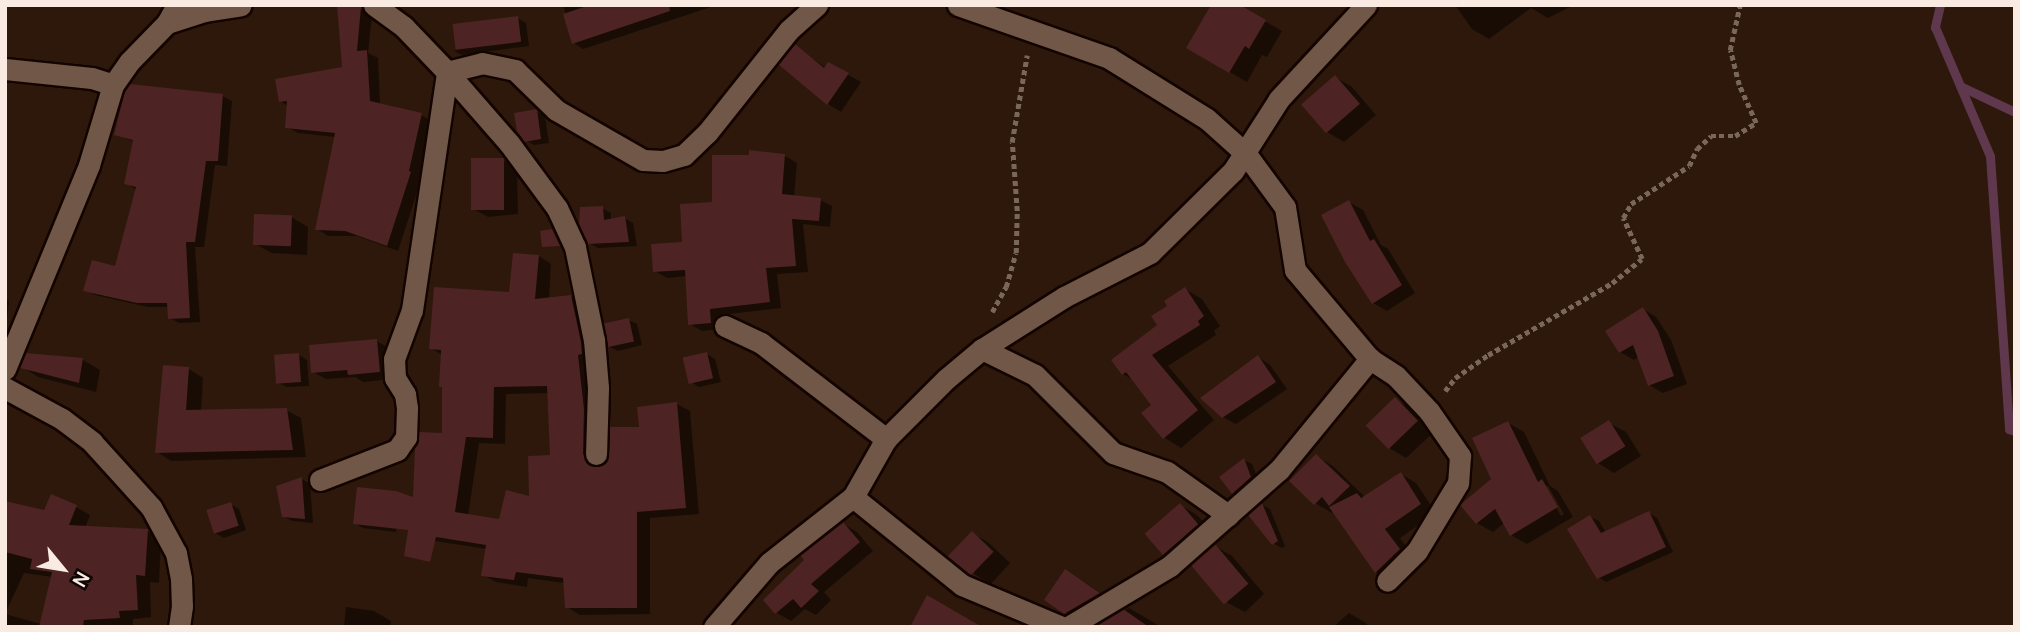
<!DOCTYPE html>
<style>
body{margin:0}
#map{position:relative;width:2020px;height:632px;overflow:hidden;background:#2d180b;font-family:Manrope,sans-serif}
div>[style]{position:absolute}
.shadow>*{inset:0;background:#0007}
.stream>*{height:9px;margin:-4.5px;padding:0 4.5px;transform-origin:4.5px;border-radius:4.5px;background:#5f384e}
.building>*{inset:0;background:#4d2324;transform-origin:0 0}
.path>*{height:4.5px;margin-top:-2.25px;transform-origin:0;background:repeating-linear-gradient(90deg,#7a675c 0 5px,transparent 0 8.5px)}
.roads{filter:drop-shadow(2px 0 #140400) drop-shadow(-2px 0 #140400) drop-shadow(0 2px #140400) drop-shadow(0 -2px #140400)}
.street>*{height:21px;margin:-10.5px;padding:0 10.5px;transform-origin:10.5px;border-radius:10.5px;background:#705748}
span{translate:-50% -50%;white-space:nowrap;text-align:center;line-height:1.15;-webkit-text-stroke:5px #0e0603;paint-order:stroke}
.frame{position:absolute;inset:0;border:7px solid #faebe2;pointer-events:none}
.north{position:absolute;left:28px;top:534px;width:70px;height:70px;-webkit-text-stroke:5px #0e0603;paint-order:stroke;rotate:120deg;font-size:19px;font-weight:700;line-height:28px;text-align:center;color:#faebe2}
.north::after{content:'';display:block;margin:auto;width:24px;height:32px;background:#faebe2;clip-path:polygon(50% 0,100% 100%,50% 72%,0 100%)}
</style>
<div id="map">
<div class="shadow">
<i style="clip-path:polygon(563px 5px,717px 5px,583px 49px,574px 43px)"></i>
<i style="clip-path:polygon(1237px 5px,1282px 31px,1267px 57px,1262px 55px,1247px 82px,1188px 48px)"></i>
<i style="clip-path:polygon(1455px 5px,1572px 5px,1572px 6px,1548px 18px,1531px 8px,1489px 39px,1472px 29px)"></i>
<i style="clip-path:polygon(339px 6px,361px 9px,372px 15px,368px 53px,378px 58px,380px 105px,421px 115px,432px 121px,419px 178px,421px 180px,398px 251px,357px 236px,328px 236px,317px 229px,336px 137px,298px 133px,287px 127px,288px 106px,280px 101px,344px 69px)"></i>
<i style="clip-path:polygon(517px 18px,526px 23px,529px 46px,462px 55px,454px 51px)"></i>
<i style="clip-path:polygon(795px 46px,826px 68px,829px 64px,861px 82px,841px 112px,828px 104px)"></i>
<i style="clip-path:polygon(1335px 77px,1352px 87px,1376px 115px,1344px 142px,1327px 132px,1304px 104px)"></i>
<i style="clip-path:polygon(222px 96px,232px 101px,227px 166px,215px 165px,204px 247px,195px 247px,200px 322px,179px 323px,170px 318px,169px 307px,148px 307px,95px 295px,86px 290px,117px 268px,137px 190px,126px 183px,135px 142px,116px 134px)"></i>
<i style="clip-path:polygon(536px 111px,545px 116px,549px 143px,534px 145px,526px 140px)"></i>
<i style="clip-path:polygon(785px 156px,797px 163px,794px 197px,820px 200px,832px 206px,830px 227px,803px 224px,808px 272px,777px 274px,781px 308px,721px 315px,722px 329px,702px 331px,690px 324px,687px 276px,667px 278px,655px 271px,684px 243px,714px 204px)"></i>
<i style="clip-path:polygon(503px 160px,517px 168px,518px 214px,488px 217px,474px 209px)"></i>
<i style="clip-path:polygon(1349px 202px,1363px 210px,1381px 245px,1388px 249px,1415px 293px,1387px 311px,1373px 303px)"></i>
<i style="clip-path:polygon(602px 208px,611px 213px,611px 220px,624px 218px,633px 223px,637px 246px,598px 248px,589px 243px)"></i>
<i style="clip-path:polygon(291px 217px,308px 227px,307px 255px,272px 253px,255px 244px)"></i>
<i style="clip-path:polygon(evenodd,539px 256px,551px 264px,549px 299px,571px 297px,584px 305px,598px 468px,609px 461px,641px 428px,677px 404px,690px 411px,699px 514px,650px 518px,650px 614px,580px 615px,567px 607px,565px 583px,528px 578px,527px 587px,496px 582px,483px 575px,487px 549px,435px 541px,444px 434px,442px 355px,431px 348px,511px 293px,539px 256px,549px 393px,552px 457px,530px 498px,500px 521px,468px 516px,479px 443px,505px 444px,506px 394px,549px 393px)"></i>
<i style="clip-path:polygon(1185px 289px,1202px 299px,1220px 326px,1214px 331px,1216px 335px,1168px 366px,1214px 420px,1181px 448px,1165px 438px,1143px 413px,1153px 405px,1135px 381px,1123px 374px,1160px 326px,1169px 306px)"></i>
<i style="clip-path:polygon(5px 299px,9px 301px,6px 332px,5px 332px)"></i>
<i style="clip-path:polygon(1643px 309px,1656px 317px,1671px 340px,1687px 384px,1663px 393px,1649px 385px,1639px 357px,1634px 360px,1620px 352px)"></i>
<i style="clip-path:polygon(628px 320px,637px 324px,642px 345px,618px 351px,609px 347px)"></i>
<i style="clip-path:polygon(377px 341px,390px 349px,393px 379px,363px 382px,355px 377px,326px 379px,313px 372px)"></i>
<i style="clip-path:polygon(707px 354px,715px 359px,721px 382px,699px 387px,691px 382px)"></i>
<i style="clip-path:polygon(27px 355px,83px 360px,100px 370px,96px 392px,38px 377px,22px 367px)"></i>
<i style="clip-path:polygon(299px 355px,307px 360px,309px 386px,287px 387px,278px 383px)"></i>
<i style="clip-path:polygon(1258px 357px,1270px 365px,1287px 389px,1236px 424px,1223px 417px)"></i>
<i style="clip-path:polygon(189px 369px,203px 378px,201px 411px,286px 410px,301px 418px,306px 457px,171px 461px,157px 452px)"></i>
<i style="clip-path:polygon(1396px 400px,1412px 409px,1434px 432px,1406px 458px,1389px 448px,1368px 426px)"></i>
<i style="clip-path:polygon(evenodd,1508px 423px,1524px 432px,1550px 486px,1558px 491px,1573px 517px,1527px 544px,1511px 535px,1504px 523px,1493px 532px,1477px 523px,1508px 423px,1544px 486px,1548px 486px,1564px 514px,1561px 516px,1544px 486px)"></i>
<i style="clip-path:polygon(1609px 423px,1626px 432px,1641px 456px,1614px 473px,1598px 463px)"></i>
<i style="clip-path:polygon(1316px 456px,1333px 466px,1365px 497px,1401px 474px,1416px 483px,1436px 513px,1400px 538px,1415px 559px,1392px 581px,1376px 572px,1334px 511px,1332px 513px,1315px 503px)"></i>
<i style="clip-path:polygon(1244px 460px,1252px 464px,1259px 482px,1241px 497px,1233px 493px)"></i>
<i style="clip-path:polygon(302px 479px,310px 484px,313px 523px,292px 521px,283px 516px)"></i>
<i style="clip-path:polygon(402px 497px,396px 532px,363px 528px,355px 523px)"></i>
<i style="clip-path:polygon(evenodd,5px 503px,45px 512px,76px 507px,90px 515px,85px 528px,147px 531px,161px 539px,159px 583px,150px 582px,151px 617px,133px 619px,133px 625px,5px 627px,5px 503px,24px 573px,53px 577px,41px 624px,5px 614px,24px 573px)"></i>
<i style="clip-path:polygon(230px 504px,239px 509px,246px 530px,224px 538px,215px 533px)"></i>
<i style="clip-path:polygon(1180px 505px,1197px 515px,1214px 534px,1181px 563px,1164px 554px)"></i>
<i style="clip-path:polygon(1262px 505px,1270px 509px,1285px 546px,1282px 548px,1273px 543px)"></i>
<i style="clip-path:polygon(1649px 513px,1657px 518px,1673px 552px,1606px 582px,1598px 577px,1590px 517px,1599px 521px,1606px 533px)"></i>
<i style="clip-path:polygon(843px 524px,857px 532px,873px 551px,824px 592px,831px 600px,816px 615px,805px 609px,791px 621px,777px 613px)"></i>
<i style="clip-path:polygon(972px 533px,989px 543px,1010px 563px,991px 584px,974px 574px)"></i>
<i style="clip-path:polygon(1215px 546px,1232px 556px,1264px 594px,1245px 612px,1228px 603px)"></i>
<i style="clip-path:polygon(1066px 571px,1083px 581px,1115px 603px,1083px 622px,1065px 612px)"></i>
<i style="clip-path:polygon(346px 607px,374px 611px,391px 621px,390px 627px,344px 627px)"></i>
<i style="clip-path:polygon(1129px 608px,1161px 627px,1097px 627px)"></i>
<i style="clip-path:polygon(1349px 613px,1366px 623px,1369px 627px,1333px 627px)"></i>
</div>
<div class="stream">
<i style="left:1940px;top:5px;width:23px;rotate:103deg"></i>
<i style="left:1935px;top:27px;width:140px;rotate:66.9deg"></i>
<i style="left:1990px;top:156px;width:274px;rotate:86deg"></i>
<i style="left:2009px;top:429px;width:6px;rotate:18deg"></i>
<i style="left:1960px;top:86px;width:61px;rotate:25.3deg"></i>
</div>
<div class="building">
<i style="clip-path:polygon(337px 5px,361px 7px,357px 51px,367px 50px,370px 101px,422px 113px,409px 171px,411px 172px,387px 246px,345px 231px,315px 230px,335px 133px,285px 128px,287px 101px,279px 102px,275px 79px,342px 67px)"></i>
<i style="clip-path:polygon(590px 5px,669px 5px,670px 11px,572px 44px,563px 14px)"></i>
<i style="clip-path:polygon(1211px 5px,1240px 5px,1266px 20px,1249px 49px,1245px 46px,1229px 73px,1186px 48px)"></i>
<i style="left:518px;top:16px;width:26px;height:66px;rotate:83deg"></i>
<i style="clip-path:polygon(795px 44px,824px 68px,828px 62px,849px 73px,827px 105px,778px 64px)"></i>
<i style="left:1335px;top:75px;width:38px;height:45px;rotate:49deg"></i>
<i style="clip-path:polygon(130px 84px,223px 94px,218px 161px,206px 161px,195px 242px,186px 242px,190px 318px,168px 319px,167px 303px,137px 303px,83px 291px,92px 260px,115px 266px,136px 187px,124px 184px,133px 140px,114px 135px,125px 91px)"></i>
<i style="clip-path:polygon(537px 109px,541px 139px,524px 142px,517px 132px,514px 113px)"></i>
<i style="clip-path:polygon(749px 150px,785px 154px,782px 194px,821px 198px,819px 221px,792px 219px,796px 266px,766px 268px,770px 302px,710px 309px,711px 323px,688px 325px,685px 270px,653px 272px,651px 244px,682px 242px,680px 204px,712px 202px,712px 155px,749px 155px)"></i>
<i style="left:471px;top:158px;width:33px;height:52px"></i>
<i style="clip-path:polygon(1349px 200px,1370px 241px,1374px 239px,1402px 285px,1372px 304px,1345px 262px,1321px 215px)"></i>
<i style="clip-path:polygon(603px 206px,604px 220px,625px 216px,629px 242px,588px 244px,579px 224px,580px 207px)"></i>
<i style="left:254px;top:214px;width:38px;height:31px;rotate:2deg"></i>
<i style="clip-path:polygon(552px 229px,560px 246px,542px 247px,540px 231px)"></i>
<i style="clip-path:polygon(evenodd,513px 253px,539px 255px,535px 299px,571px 295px,581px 342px,582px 354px,578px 355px,584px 409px,583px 454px,589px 465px,596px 467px,607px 460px,610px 427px,639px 427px,637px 407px,677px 402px,686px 508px,637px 512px,637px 608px,565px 608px,563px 578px,516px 572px,514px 580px,481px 576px,486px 545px,436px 537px,430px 562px,404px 556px,408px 530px,353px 524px,357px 487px,396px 491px,413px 497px,415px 447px,419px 432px,442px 433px,442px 387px,439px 387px,441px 350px,429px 349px,434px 287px,509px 292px,513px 253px,547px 386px,550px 455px,528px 456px,529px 496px,506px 490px,499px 519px,455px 512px,466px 437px,493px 438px,494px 387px,547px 386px)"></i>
<i style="clip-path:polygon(1185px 287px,1204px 316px,1198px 321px,1200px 325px,1152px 355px,1198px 410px,1163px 439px,1141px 413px,1151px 405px,1126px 372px,1122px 375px,1111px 360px,1157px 325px,1151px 316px,1167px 306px,1164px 301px)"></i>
<i style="clip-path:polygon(1643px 307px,1658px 331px,1674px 376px,1648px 386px,1633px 345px,1619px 353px,1605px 331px)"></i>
<i style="left:629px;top:318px;width:24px;height:26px;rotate:78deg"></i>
<i style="clip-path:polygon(377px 339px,380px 372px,348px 375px,347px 370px,311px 373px,309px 345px)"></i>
<i style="left:707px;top:352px;width:27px;height:25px;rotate:77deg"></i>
<i style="clip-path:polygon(26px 353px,83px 358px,79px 383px,20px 368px)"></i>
<i style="left:299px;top:353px;width:29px;height:25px;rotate:86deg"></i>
<i style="clip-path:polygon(1258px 355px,1276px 382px,1222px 418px,1200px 398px)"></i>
<i style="clip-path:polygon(163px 365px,189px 367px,186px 410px,287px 408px,293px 450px,155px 453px)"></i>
<i style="left:1395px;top:397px;width:33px;height:41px;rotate:46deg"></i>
<i style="left:1609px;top:420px;width:31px;height:34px;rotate:58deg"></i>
<i style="clip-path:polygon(1508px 421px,1538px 482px,1542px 479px,1558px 507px,1510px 536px,1495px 509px,1476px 524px,1460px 505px,1491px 479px,1472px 438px)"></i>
<i style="clip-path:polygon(1316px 454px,1350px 486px,1329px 506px,1322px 497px,1314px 505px,1289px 481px)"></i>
<i style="clip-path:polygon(1244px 458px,1251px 477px,1232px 494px,1219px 477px)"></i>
<i style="clip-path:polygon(1401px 472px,1421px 504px,1385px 529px,1400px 549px,1375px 573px,1329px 507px,1357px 493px,1361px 498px)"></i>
<i style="clip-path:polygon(302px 477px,305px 519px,282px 517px,276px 486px)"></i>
<i style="clip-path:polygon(51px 494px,77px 505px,69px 525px,148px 529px,145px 576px,136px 575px,138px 610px,119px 611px,120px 618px,84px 620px,83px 627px,39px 627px,52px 572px,30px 569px,32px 559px,5px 552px,5px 501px,44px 510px)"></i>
<i style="left:231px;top:502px;width:25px;height:26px;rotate:72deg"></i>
<i style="left:1180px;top:503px;width:28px;height:47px;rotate:49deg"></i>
<i style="clip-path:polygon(1262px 503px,1278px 541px,1272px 545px,1248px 515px)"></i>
<i style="clip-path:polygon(1649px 511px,1666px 547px,1597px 579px,1567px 529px,1590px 515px,1601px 533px)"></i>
<i style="clip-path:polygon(843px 522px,860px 542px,811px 584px,819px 591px,801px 608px,793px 599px,775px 614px,763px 600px,804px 560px,800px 555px)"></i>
<i style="left:972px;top:531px;width:30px;height:35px;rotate:44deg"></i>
<i style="left:1215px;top:544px;width:52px;height:32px;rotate:50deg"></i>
<i style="clip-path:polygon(1065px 569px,1100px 593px,1064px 614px,1044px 600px)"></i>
<i style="clip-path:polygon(927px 595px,982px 627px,910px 627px)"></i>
<i style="clip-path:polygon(1123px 609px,1149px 627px,1094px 627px)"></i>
</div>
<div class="path">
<i style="left:992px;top:312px;width:29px;rotate:-61deg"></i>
<i style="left:1006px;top:287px;width:35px;rotate:-74deg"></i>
<i style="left:1016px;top:253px;width:42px;rotate:-88.6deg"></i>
<i style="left:1017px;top:211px;width:69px;rotate:-94.1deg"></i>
<i style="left:1012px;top:142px;width:88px;rotate:-80.2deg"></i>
<i style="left:1445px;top:391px;width:16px;rotate:-52deg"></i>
<i style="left:1455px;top:378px;width:40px;rotate:-34.9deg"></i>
<i style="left:1488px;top:355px;width:143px;rotate:-30.1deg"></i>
<i style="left:1612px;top:283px;width:38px;rotate:-39deg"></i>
<i style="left:1642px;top:259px;width:45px;rotate:-114.9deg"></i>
<i style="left:1623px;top:218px;width:16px;rotate:-60deg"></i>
<i style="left:1631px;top:204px;width:69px;rotate:-33.2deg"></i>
<i style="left:1689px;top:166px;width:19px;rotate:-65deg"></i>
<i style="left:1697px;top:149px;width:19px;rotate:-43deg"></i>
<i style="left:1711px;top:136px;width:24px"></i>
<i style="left:1735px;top:136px;width:25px;rotate:-32deg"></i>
<i style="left:1756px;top:123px;width:42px;rotate:-114.1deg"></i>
<i style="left:1739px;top:85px;width:36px;rotate:-104deg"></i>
<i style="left:1730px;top:50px;width:46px;rotate:-77.5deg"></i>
</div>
<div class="roads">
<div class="street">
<i style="left:374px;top:5px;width:37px;rotate:36deg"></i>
<i style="left:404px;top:27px;width:62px;rotate:46.3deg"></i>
<i style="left:447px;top:72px;width:94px;rotate:48.9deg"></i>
<i style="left:509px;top:143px;width:81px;rotate:53.6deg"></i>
<i style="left:557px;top:208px;width:43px;rotate:65.2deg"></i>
<i style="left:575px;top:247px;width:95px;rotate:78.5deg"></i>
<i style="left:594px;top:340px;width:48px;rotate:85.2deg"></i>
<i style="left:598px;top:388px;width:66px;rotate:91.7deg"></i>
<i style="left:958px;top:5px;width:160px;rotate:19.3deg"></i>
<i style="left:1109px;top:58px;width:115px;rotate:31.9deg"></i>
<i style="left:1207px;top:119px;width:52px;rotate:41.9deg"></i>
<i style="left:1246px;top:154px;width:66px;rotate:53.7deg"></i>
<i style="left:1285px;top:207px;width:64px;rotate:81deg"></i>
<i style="left:1295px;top:270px;width:116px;rotate:49.9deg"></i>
<i style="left:1370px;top:359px;width:31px;rotate:33deg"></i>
<i style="left:1396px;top:376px;width:48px;rotate:46.7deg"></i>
<i style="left:1429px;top:411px;width:55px;rotate:55.4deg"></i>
<i style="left:1460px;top:456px;width:27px;rotate:94deg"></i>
<i style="left:1458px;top:483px;width:79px;rotate:121.1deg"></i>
<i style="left:1417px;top:551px;width:42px;rotate:135deg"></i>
<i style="left:167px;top:23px;width:40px;rotate:-18deg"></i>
<i style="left:205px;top:11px;width:36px;rotate:-9deg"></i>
<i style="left:5px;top:69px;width:87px;rotate:5.9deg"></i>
<i style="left:92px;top:78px;width:22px;rotate:18deg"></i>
<i style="left:447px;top:72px;width:36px;rotate:-14deg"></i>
<i style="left:482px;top:63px;width:34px;rotate:12deg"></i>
<i style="left:515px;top:70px;width:57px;rotate:44.3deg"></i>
<i style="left:556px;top:110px;width:100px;rotate:29.9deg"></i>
<i style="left:643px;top:160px;width:20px;rotate:3deg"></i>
<i style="left:663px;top:161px;width:22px;rotate:-16deg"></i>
<i style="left:684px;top:155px;width:32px;rotate:-44deg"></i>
<i style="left:707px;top:133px;width:132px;rotate:-51.5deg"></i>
<i style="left:789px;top:30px;width:38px;rotate:-42deg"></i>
<i style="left:725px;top:326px;width:40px;rotate:25deg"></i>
<i style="left:761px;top:343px;width:158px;rotate:37.5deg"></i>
<i style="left:982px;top:349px;width:59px;rotate:26.1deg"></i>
<i style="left:1035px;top:375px;width:110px;rotate:45deg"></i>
<i style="left:1113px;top:453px;width:57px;rotate:19.4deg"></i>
<i style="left:1167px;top:472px;width:75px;rotate:35.2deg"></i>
<i style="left:5px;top:369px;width:221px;rotate:-67.6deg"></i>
<i style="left:89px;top:165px;width:84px;rotate:-73.3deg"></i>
<i style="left:113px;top:85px;width:29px;rotate:-55deg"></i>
<i style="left:130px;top:61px;width:53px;rotate:-45.8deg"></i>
<i style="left:167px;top:23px;width:21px;rotate:-61deg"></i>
<i style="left:5px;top:388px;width:65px;rotate:28.5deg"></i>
<i style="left:62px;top:419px;width:38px;rotate:37deg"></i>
<i style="left:92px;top:442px;width:88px;rotate:47.8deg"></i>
<i style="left:151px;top:507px;width:52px;rotate:61.5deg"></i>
<i style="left:176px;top:553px;width:26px;rotate:79deg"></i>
<i style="left:181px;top:579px;width:27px;rotate:88deg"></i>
<i style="left:182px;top:606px;width:21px;rotate:98deg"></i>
<i style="left:320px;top:480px;width:83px;rotate:-21.3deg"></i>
<i style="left:397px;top:450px;width:16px;rotate:-55deg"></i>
<i style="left:406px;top:437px;width:29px;rotate:-88deg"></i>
<i style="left:407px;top:408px;width:14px;rotate:-98deg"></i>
<i style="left:405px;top:394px;width:19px;rotate:-122deg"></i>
<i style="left:395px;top:378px;width:19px;rotate:-93deg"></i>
<i style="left:394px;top:359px;width:52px;rotate:-69.8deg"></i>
<i style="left:412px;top:310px;width:241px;rotate:-81.6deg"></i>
<i style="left:853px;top:497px;width:140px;rotate:38.9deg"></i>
<i style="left:962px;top:585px;width:108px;rotate:22.8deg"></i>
<i style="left:714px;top:627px;width:84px;rotate:-49.3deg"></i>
<i style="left:769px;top:563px;width:107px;rotate:-38.2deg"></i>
<i style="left:853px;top:497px;width:67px;rotate:-60.4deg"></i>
<i style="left:886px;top:439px;width:85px;rotate:-45deg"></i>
<i style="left:946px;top:379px;width:47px;rotate:-39.8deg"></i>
<i style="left:982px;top:349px;width:97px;rotate:-32.4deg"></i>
<i style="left:1064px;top:297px;width:97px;rotate:-27.1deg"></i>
<i style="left:1150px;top:253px;width:117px;rotate:-44.7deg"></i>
<i style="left:1233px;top:171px;width:85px;rotate:-57.4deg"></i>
<i style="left:1279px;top:99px;width:128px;rotate:-47.2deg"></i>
<i style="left:1068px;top:627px;width:119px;rotate:-30.9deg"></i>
<i style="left:1170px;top:566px;width:145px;rotate:-41.4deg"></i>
<i style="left:1279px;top:470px;width:144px;rotate:-50.7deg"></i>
</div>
</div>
<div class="frame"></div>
<div class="north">N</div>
</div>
